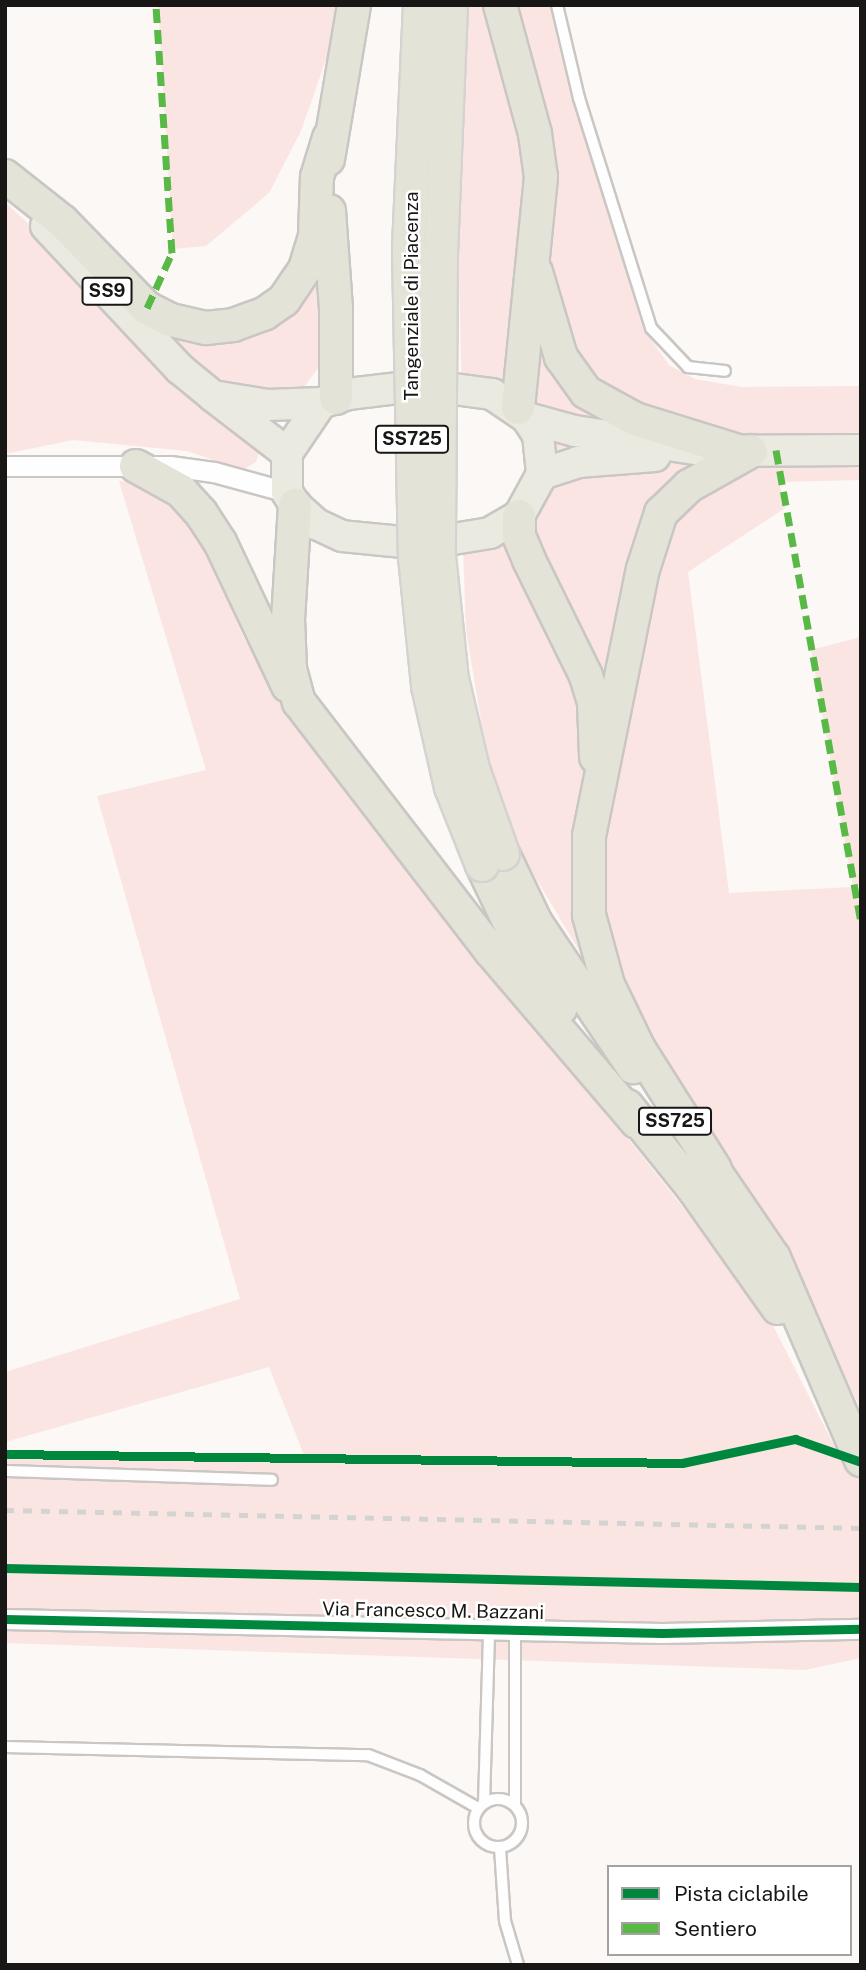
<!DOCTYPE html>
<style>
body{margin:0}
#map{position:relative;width:866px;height:1970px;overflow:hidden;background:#fbf8f5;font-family:"Public Sans",sans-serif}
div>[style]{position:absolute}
.green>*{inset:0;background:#fae5e3}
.roads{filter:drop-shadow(2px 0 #c9c6c4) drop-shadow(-2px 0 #c9c6c4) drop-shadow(0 2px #c9c6c4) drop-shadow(0 -2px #c9c6c4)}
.service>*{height:10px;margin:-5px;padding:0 5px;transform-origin:5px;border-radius:5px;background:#fefefe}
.service>.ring{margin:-5px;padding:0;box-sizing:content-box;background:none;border:10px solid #fefefe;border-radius:50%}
.minor>*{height:19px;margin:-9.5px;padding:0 9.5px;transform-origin:9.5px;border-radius:9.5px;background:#fefefe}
.primary>*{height:30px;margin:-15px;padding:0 15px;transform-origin:15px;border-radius:15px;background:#ebeae1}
.trunk>*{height:32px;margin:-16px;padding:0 16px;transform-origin:16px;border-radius:16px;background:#e4e3d8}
.rail>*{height:5px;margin-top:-2.5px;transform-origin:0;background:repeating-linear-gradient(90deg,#d3d3d2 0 9px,transparent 0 18px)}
.bridges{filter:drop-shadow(2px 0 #d4d3d1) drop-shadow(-2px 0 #d4d3d1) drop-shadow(0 2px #d4d3d1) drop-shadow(0 -2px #d4d3d1)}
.trunk-bridge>*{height:32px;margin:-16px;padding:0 16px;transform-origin:16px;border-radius:16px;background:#e4e3d8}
.quiet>*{height:7px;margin-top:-3.5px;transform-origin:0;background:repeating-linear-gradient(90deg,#58b947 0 14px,transparent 0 21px)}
.cycleway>*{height:9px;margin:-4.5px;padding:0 4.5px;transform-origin:4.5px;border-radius:4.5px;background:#00873e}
span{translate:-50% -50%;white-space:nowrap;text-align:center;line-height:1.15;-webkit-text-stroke:5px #fff;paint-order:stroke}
.shield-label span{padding:2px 5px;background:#fff;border:2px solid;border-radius:5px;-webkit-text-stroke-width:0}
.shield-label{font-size:18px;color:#191715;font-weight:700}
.street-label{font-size:19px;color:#191715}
.frame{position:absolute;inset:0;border:7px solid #191715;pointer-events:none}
.legend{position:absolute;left:607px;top:1865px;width:245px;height:91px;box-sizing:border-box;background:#fff;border:2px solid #a3a2a1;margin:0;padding:9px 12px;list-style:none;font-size:21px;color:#191715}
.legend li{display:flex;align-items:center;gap:14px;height:35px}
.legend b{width:35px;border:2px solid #a3a2a1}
</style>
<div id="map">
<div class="green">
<i style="clip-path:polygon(158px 5px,345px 5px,301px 131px,269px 193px,206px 246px,173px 249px)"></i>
<i style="clip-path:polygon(453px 5px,554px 5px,643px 328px,669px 365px,695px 379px,741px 387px,861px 386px,861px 480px,779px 482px,785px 508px,688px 572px,729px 893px,853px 887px,811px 650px,861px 637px,861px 1410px,789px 1258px,627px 1031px,496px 811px,466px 630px,462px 521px,492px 520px,515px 503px,529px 472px,527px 446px,513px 420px,481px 404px,462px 403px)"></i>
<i style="clip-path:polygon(5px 202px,57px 250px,177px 390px,260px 450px,256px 462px,243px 470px,187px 451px,73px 440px,5px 454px)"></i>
<i style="clip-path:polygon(317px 269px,326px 358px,304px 387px,275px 392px,239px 388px,197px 367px,168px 335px,203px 336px)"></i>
<i style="clip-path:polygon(119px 481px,140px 482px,196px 527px,243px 636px,288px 713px,765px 1310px,843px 1463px,861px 1467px,861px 1658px,805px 1670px,5px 1643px,5px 1454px,306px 1460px,269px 1367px,5px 1442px,5px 1372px,240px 1299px,97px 796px,206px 770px)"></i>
</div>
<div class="roads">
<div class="service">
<i style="left:557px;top:5px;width:96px;rotate:76.7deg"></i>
<i style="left:579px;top:98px;width:241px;rotate:72.6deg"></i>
<i style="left:651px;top:328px;width:54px;rotate:46.5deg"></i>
<i style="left:688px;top:367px;width:37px;rotate:6deg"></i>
<i style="left:5px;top:1471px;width:267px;rotate:1.9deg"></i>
<i style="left:5px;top:1747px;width:363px;rotate:1.3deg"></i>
<i style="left:368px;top:1755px;width:56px;rotate:21deg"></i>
<i style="left:420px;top:1775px;width:67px;rotate:29.6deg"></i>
<i class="ring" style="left:474px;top:1799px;width:38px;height:38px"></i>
<i style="left:484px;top:1803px;width:173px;rotate:-88.3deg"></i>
<i style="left:515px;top:1805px;width:174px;rotate:-90deg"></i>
<i style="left:500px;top:1848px;width:73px;rotate:86.1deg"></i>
<i style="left:505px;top:1921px;width:46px;rotate:73.5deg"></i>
</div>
<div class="minor">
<i style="left:5px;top:466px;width:165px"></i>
<i style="left:170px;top:466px;width:44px;rotate:7.8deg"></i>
<i style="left:214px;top:472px;width:76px;rotate:15.3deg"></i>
<i style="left:5px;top:1619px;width:657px;rotate:1.22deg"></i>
<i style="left:662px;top:1633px;width:199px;rotate:-1.2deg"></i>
</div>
<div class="primary">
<i style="left:46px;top:226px;width:196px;rotate:46.9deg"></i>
<i style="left:180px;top:369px;width:43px;rotate:39.3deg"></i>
<i style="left:213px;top:396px;width:56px;rotate:9.3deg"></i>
<i style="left:268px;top:405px;width:53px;rotate:-2.2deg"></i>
<i style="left:424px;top:385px;width:69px;rotate:7.5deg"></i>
<i style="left:492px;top:394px;width:42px;rotate:34.4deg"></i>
<i style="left:527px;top:418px;width:20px;rotate:57deg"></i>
<i style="left:538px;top:435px;width:39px;rotate:84deg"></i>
<i style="left:542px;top:474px;width:48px;rotate:118.7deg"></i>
<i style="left:519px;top:516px;width:34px;rotate:150deg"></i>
<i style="left:490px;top:533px;width:68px;rotate:170.7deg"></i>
<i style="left:423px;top:544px;width:81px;rotate:-174.4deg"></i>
<i style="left:342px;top:536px;width:29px;rotate:-155deg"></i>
<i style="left:316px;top:524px;width:28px;rotate:-138deg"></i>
<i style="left:295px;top:505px;width:15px;rotate:-122deg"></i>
<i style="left:287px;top:492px;width:39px;rotate:-90deg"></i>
<i style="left:287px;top:453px;width:60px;rotate:-55.8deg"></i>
<i style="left:321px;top:403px;width:28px;rotate:-18deg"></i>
<i style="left:348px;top:394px;width:77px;rotate:-6.8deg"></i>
<i style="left:213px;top:396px;width:93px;rotate:37.6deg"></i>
<i style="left:527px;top:418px;width:50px;rotate:15.2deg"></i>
<i style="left:575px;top:431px;width:134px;rotate:8.6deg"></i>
<i style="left:707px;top:451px;width:154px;rotate:-0.4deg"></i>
<i style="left:542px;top:474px;width:38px;rotate:-18deg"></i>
<i style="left:578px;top:462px;width:77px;rotate:-4.5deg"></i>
</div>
<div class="trunk">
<i style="left:500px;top:5px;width:134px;rotate:74.8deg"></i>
<i style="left:535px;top:134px;width:43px;rotate:82.1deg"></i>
<i style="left:541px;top:177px;width:232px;rotate:95.7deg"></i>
<i style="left:328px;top:159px;width:156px;rotate:-80.4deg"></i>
<i style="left:5px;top:176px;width:73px;rotate:38.3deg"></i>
<i style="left:62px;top:221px;width:122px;rotate:45.7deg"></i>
<i style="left:147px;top:308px;width:27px;rotate:27deg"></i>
<i style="left:171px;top:320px;width:36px;rotate:13deg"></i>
<i style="left:206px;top:328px;width:27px;rotate:-6deg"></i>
<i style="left:233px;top:325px;width:33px;rotate:-20deg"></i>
<i style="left:264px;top:314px;width:24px;rotate:-35deg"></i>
<i style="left:284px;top:300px;width:37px;rotate:-56deg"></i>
<i style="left:305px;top:269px;width:34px;rotate:-73deg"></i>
<i style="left:315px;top:236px;width:59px;rotate:-88.1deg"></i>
<i style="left:317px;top:177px;width:41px;rotate:-72.9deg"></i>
<i style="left:329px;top:211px;width:98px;rotate:85.9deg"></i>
<i style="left:336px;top:309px;width:89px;rotate:90deg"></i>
<i style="left:536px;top:272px;width:89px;rotate:73.6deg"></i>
<i style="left:561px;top:357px;width:43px;rotate:54.5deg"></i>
<i style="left:586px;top:392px;width:56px;rotate:28.9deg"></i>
<i style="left:635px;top:419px;width:108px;rotate:17.3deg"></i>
<i style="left:136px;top:466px;width:51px;rotate:29.1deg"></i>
<i style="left:181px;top:491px;width:30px;rotate:48deg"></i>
<i style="left:201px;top:513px;width:35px;rotate:57deg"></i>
<i style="left:220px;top:542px;width:159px;rotate:64.7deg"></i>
<i style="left:295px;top:505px;width:113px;rotate:93.5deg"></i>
<i style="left:288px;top:618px;width:51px;rotate:87.8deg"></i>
<i style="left:290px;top:669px;width:34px;rotate:75deg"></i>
<i style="left:299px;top:702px;width:313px;rotate:52.4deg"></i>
<i style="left:490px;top:950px;width:226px;rotate:49.5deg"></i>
<i style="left:519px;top:516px;width:20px;rotate:90deg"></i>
<i style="left:519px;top:536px;width:26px;rotate:67deg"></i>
<i style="left:529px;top:560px;width:129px;rotate:63.8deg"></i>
<i style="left:586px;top:676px;width:27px;rotate:73deg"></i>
<i style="left:594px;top:702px;width:55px;rotate:87.9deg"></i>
<i style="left:503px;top:854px;width:76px;rotate:64.4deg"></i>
<i style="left:536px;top:923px;width:174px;rotate:56deg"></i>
<i style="left:482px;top:865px;width:86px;rotate:64.6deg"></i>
<i style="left:519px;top:943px;width:77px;rotate:57.1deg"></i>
<i style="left:627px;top:1106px;width:105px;rotate:51.2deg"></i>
<i style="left:693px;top:1188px;width:147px;rotate:54.7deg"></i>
<i style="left:703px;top:1154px;width:126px;rotate:55.7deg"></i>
<i style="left:774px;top:1258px;width:220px;rotate:66.7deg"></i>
<i style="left:715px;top:1169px;width:142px;rotate:-122.3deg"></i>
<i style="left:639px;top:1049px;width:71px;rotate:-115.8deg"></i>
<i style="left:608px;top:985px;width:73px;rotate:-105.2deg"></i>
<i style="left:589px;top:915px;width:79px;rotate:-90deg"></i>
<i style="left:589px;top:836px;width:272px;rotate:-78.6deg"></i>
<i style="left:643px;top:569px;width:59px;rotate:-72.2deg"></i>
<i style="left:661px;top:513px;width:39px;rotate:-44deg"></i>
<i style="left:689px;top:486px;width:71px;rotate:-29.4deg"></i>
</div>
</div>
<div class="rail">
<i style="left:5px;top:1510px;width:856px;rotate:1.2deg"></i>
</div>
<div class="bridges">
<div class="trunk-bridge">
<i style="left:420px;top:5px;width:244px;rotate:92.6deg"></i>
<i style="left:409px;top:249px;width:308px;rotate:88.9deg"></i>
<i style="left:415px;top:557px;width:130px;rotate:84.2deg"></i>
<i style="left:428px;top:686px;width:104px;rotate:77.2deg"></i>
<i style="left:451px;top:787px;width:84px;rotate:68.3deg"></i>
<i style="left:451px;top:5px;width:246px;rotate:92.3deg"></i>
<i style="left:441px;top:251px;width:305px;rotate:90.4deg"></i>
<i style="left:439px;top:556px;width:124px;rotate:84deg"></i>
<i style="left:452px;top:679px;width:92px;rotate:76.9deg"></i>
<i style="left:473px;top:769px;width:90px;rotate:70.6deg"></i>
</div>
</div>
<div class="quiet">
<i style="left:147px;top:308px;width:60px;rotate:-65.6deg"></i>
<i style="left:172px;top:253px;width:249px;rotate:-93.7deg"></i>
<i style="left:776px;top:450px;width:479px;rotate:79.8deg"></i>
</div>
<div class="cycleway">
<i style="left:5px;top:1454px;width:677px;rotate:0.76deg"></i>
<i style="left:682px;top:1463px;width:116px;rotate:-12deg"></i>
<i style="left:795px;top:1439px;width:70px;rotate:19.2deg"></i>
<i style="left:5px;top:1568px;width:856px;rotate:1.27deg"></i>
<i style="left:5px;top:1619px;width:657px;rotate:1.22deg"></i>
<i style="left:662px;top:1633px;width:199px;rotate:-1.2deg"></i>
</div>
<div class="shield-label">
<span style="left:107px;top:291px">SS9</span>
<span style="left:412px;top:439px">SS725</span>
<span style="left:675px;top:1121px">SS725</span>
</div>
<div class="street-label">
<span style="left:412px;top:296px;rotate:-90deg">Tangenziale di Piacenza</span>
<span style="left:433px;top:1611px;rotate:1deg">Via Francesco M. Bazzani</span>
</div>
<div class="frame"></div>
<ul class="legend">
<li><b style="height:9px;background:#00873e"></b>Pista ciclabile</li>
<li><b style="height:9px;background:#58b947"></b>Sentiero</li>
</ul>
</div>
